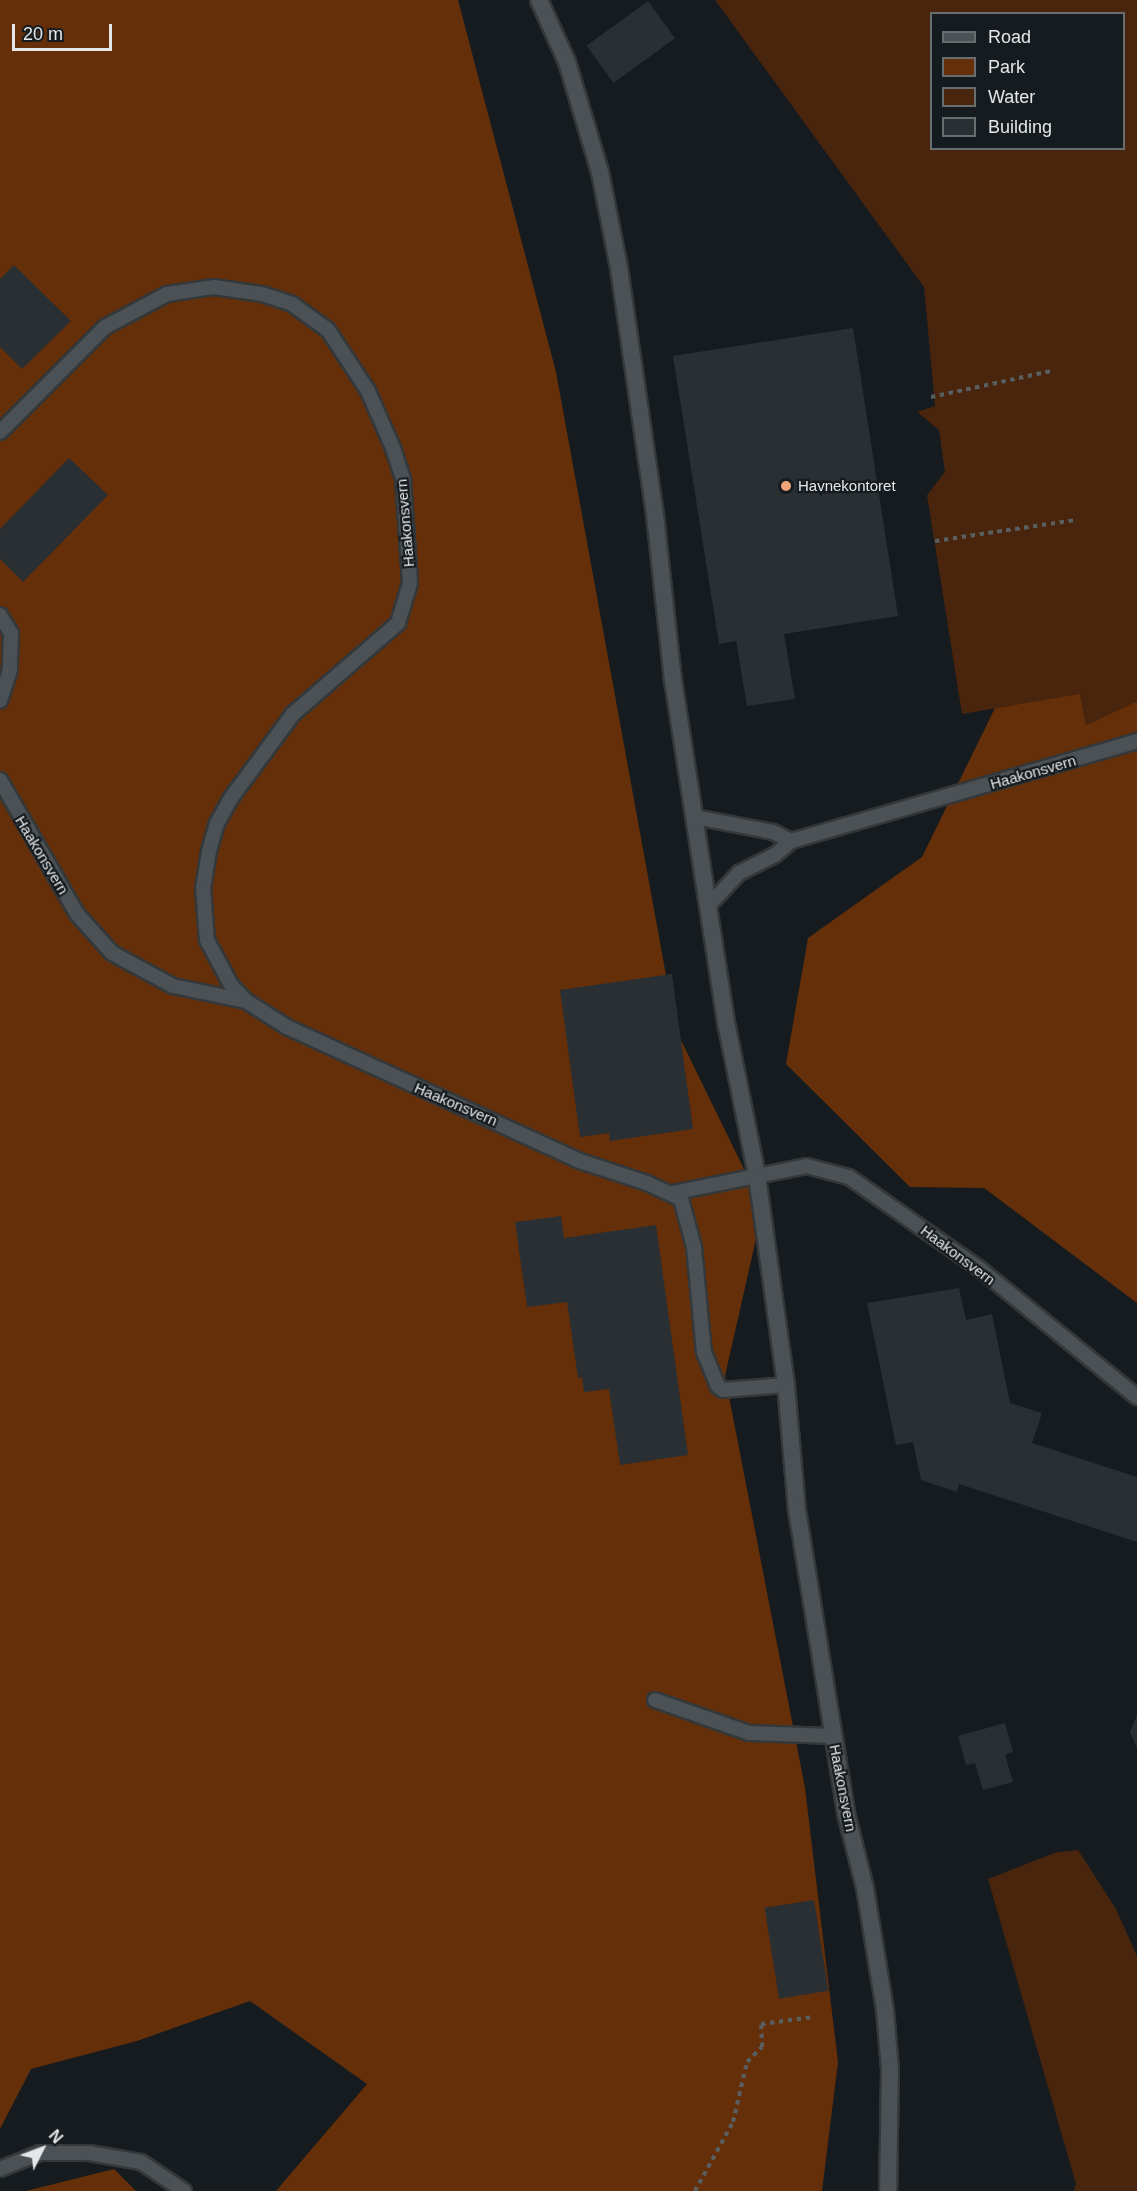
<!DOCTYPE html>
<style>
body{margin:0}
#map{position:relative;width:1137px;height:2191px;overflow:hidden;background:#161b1f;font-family:Helvetica,sans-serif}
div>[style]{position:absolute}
.green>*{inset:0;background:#642f09}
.water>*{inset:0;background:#49250d}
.building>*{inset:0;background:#2a2f33;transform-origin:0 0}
.path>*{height:4px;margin-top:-2px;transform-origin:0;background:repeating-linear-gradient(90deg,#595e61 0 4.5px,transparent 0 9px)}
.roads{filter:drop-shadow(2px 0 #34383a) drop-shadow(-2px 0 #34383a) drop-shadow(0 2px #34383a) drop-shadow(0 -2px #34383a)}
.service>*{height:14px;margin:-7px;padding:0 7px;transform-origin:7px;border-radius:7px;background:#4b5154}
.minor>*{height:16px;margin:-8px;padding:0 8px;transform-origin:8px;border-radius:8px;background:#4b5154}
.dots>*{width:16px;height:16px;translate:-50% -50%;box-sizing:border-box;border:3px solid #161b1f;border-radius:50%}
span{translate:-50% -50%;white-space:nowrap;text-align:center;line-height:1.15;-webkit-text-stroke:4.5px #161b1f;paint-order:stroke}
.poi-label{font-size:15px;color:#e3e7e9}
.left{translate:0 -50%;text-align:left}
.street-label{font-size:15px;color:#e3e7e9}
.legend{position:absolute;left:930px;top:12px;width:195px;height:138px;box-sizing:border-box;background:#161b1f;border:2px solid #686d70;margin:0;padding:8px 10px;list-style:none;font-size:18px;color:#e3e7e9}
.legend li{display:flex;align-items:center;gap:12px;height:30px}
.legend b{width:30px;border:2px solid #686d70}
.north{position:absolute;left:12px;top:2119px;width:60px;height:60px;-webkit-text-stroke:4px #161b1f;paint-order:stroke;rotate:48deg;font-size:16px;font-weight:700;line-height:24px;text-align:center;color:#e3e7e9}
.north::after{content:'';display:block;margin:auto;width:21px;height:27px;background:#e3e7e9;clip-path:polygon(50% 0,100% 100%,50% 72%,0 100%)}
.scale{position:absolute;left:12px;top:24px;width:100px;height:27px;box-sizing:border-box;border:3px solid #e3e7e9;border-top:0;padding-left:8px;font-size:18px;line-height:21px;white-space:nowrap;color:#e3e7e9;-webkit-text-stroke:4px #161b1f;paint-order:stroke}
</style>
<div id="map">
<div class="green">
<i style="clip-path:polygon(0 0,458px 0,556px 372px,676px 1030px,763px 1208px,725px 1376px,805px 1788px,838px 2062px,822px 2191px,276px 2191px,367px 2084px,250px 2001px,137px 2041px,31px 2069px,0 2129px)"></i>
<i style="clip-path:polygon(1080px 693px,1086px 725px,1137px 701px,1137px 1303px,984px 1188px,910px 1187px,786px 1064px,808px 938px,922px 857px,995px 708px)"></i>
<i style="clip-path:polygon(114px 2169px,136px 2191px,26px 2191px)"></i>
</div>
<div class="water">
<i style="clip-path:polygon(evenodd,715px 0,1137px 0,1137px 701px,1086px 725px,1080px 694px,962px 714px,927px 495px,945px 472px,939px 430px,917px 412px,935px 406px,924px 287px,715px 0,932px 14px,1124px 14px,1124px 148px,932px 148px,932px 14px)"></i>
<i style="clip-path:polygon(1078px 1850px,1116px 1909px,1137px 1956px,1137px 2191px,1074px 2191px,1076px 2184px,988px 1879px,1057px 1852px)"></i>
</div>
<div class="building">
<i style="left:648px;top:1px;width:46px;height:76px;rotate:54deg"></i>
<i style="clip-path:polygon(14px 265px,71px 321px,22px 369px,0 347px,0 279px)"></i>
<i style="clip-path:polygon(853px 328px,898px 616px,784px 634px,795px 699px,747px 706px,736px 641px,719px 644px,673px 356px)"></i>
<i style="clip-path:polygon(69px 458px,108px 495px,23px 582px,0 559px,0 529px)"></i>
<i style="clip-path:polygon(672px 974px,693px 1129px,610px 1141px,609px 1133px,580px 1137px,560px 990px)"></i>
<i style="clip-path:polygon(561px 1216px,564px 1238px,656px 1225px,688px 1455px,620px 1465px,609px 1389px,584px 1392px,582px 1377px,578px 1378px,567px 1302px,527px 1307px,515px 1222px)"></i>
<i style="clip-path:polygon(959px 1288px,966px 1320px,992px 1314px,1010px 1403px,1042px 1413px,1032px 1443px,1137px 1477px,1137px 1542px,959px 1484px,957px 1492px,921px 1480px,913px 1442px,896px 1445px,867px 1303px)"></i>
<i style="clip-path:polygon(1137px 1715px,1137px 1748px,1130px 1732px)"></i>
<i style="clip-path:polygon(1005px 1723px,1013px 1752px,1005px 1755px,1013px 1782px,983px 1790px,975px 1763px,966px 1765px,958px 1736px)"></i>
<i style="left:814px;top:1900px;width:92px;height:50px;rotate:81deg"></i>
</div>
<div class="path">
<i style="left:931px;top:397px;width:123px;rotate:-12.2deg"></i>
<i style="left:935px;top:541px;width:143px;rotate:-8.5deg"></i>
<i style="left:695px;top:2191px;width:79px;rotate:-61.2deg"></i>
<i style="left:733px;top:2122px;width:62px;rotate:-76.9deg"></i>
<i style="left:747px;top:2062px;width:21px;rotate:-45deg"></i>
<i style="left:762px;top:2047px;width:23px;rotate:-92deg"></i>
<i style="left:761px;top:2024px;width:53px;rotate:-7.5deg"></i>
</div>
<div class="roads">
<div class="service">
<i style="left:0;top:432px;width:148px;rotate:-45deg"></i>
<i style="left:105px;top:327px;width:70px;rotate:-28deg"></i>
<i style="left:167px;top:294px;width:48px;rotate:-8.5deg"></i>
<i style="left:214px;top:287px;width:49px;rotate:8.3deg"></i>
<i style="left:262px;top:294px;width:32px;rotate:18deg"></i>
<i style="left:292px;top:304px;width:44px;rotate:35.8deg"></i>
<i style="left:328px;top:330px;width:73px;rotate:56.7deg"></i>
<i style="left:368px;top:391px;width:62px;rotate:66.3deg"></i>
<i style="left:393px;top:448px;width:33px;rotate:72deg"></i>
<i style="left:403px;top:479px;width:104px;rotate:86.1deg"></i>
<i style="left:410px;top:583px;width:42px;rotate:106.7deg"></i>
<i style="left:398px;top:623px;width:139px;rotate:139.1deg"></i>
<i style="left:293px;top:714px;width:104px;rotate:126.4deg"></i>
<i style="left:231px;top:798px;width:29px;rotate:119deg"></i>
<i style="left:217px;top:823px;width:29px;rotate:106deg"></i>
<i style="left:209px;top:851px;width:37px;rotate:99deg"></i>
<i style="left:203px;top:888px;width:52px;rotate:85.6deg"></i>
<i style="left:207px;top:940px;width:51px;rotate:61.9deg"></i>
<i style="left:231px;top:985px;width:22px;rotate:47deg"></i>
<i style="left:246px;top:1001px;width:49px;rotate:32.4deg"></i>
<i style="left:287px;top:1027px;width:319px;rotate:24.6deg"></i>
<i style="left:577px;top:1160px;width:74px;rotate:18.2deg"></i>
<i style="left:647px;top:1183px;width:38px;rotate:25deg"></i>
<i style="left:681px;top:1199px;width:50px;rotate:74.8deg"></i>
<i style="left:694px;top:1247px;width:105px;rotate:84.6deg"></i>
<i style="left:704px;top:1352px;width:37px;rotate:68deg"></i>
<i style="left:718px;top:1386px;width:6px;rotate:39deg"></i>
<i style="left:723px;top:1390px;width:63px;rotate:-4.5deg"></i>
<i style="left:0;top:615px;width:21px;rotate:59deg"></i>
<i style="left:11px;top:633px;width:37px;rotate:92deg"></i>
<i style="left:10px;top:670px;width:32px;rotate:108deg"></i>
<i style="left:0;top:780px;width:155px;rotate:60.1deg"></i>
<i style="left:77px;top:914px;width:52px;rotate:48.1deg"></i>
<i style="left:112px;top:953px;width:69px;rotate:28.4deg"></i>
<i style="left:173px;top:986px;width:75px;rotate:11.6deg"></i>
<i style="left:695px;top:817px;width:79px;rotate:10.9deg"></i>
<i style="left:773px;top:832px;width:20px;rotate:27deg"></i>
<i style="left:708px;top:906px;width:45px;rotate:-46.8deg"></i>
<i style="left:739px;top:873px;width:40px;rotate:-26.6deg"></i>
<i style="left:775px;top:855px;width:21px;rotate:-41deg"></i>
<i style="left:791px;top:841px;width:360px;rotate:-16.1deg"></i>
<i style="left:672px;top:1193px;width:138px;rotate:-11.3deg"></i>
<i style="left:807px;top:1166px;width:43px;rotate:14.7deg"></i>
<i style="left:849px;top:1177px;width:160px;rotate:35.1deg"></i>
<i style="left:980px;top:1269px;width:203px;rotate:39.2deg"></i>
<i style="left:655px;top:1700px;width:100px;rotate:19.3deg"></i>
<i style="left:749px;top:1733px;width:84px;rotate:2deg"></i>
<i style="left:0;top:2169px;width:43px;rotate:-21.8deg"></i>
<i style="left:40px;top:2153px;width:49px"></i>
<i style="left:89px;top:2153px;width:53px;rotate:9.8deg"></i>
<i style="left:141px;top:2162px;width:52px;rotate:34deg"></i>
</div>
<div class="minor">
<i style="left:539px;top:0;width:68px;rotate:65.7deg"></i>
<i style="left:567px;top:62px;width:115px;rotate:73.3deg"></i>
<i style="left:600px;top:172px;width:98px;rotate:78.8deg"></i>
<i style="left:619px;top:268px;width:250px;rotate:81.7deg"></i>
<i style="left:655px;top:515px;width:166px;rotate:83.8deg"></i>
<i style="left:673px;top:680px;width:351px;rotate:81.2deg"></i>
<i style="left:727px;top:1027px;width:152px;rotate:78.6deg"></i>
<i style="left:757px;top:1176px;width:211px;rotate:82.1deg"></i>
<i style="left:786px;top:1385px;width:125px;rotate:85deg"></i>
<i style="left:797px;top:1510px;width:307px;rotate:80.8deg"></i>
<i style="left:846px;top:1813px;width:77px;rotate:75.8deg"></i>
<i style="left:865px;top:1888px;width:124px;rotate:80.7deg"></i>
<i style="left:885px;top:2010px;width:60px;rotate:85.2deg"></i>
<i style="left:890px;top:2070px;width:121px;rotate:90.9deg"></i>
</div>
</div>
<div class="dots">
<i style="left:786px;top:486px;background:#efa377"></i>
</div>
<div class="poi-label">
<span class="left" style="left:798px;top:486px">Havnekontoret</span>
</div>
<div class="street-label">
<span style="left:405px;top:523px;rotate:-95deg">Haakonsvern</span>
<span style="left:1033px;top:772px;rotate:-16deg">Haakonsvern</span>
<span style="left:42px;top:855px;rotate:59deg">Haakonsvern</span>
<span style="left:456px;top:1104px;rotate:23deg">Haakonsvern</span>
<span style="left:958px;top:1255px;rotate:37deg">Haakonsvern</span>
<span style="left:843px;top:1788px;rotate:79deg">Haakonsvern</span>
</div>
<ul class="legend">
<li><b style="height:8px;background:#4b5154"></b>Road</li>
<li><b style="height:16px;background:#642f09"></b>Park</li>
<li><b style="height:16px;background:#49250d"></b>Water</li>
<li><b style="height:16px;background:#2a2f33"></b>Building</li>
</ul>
<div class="north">N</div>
<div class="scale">20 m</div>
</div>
